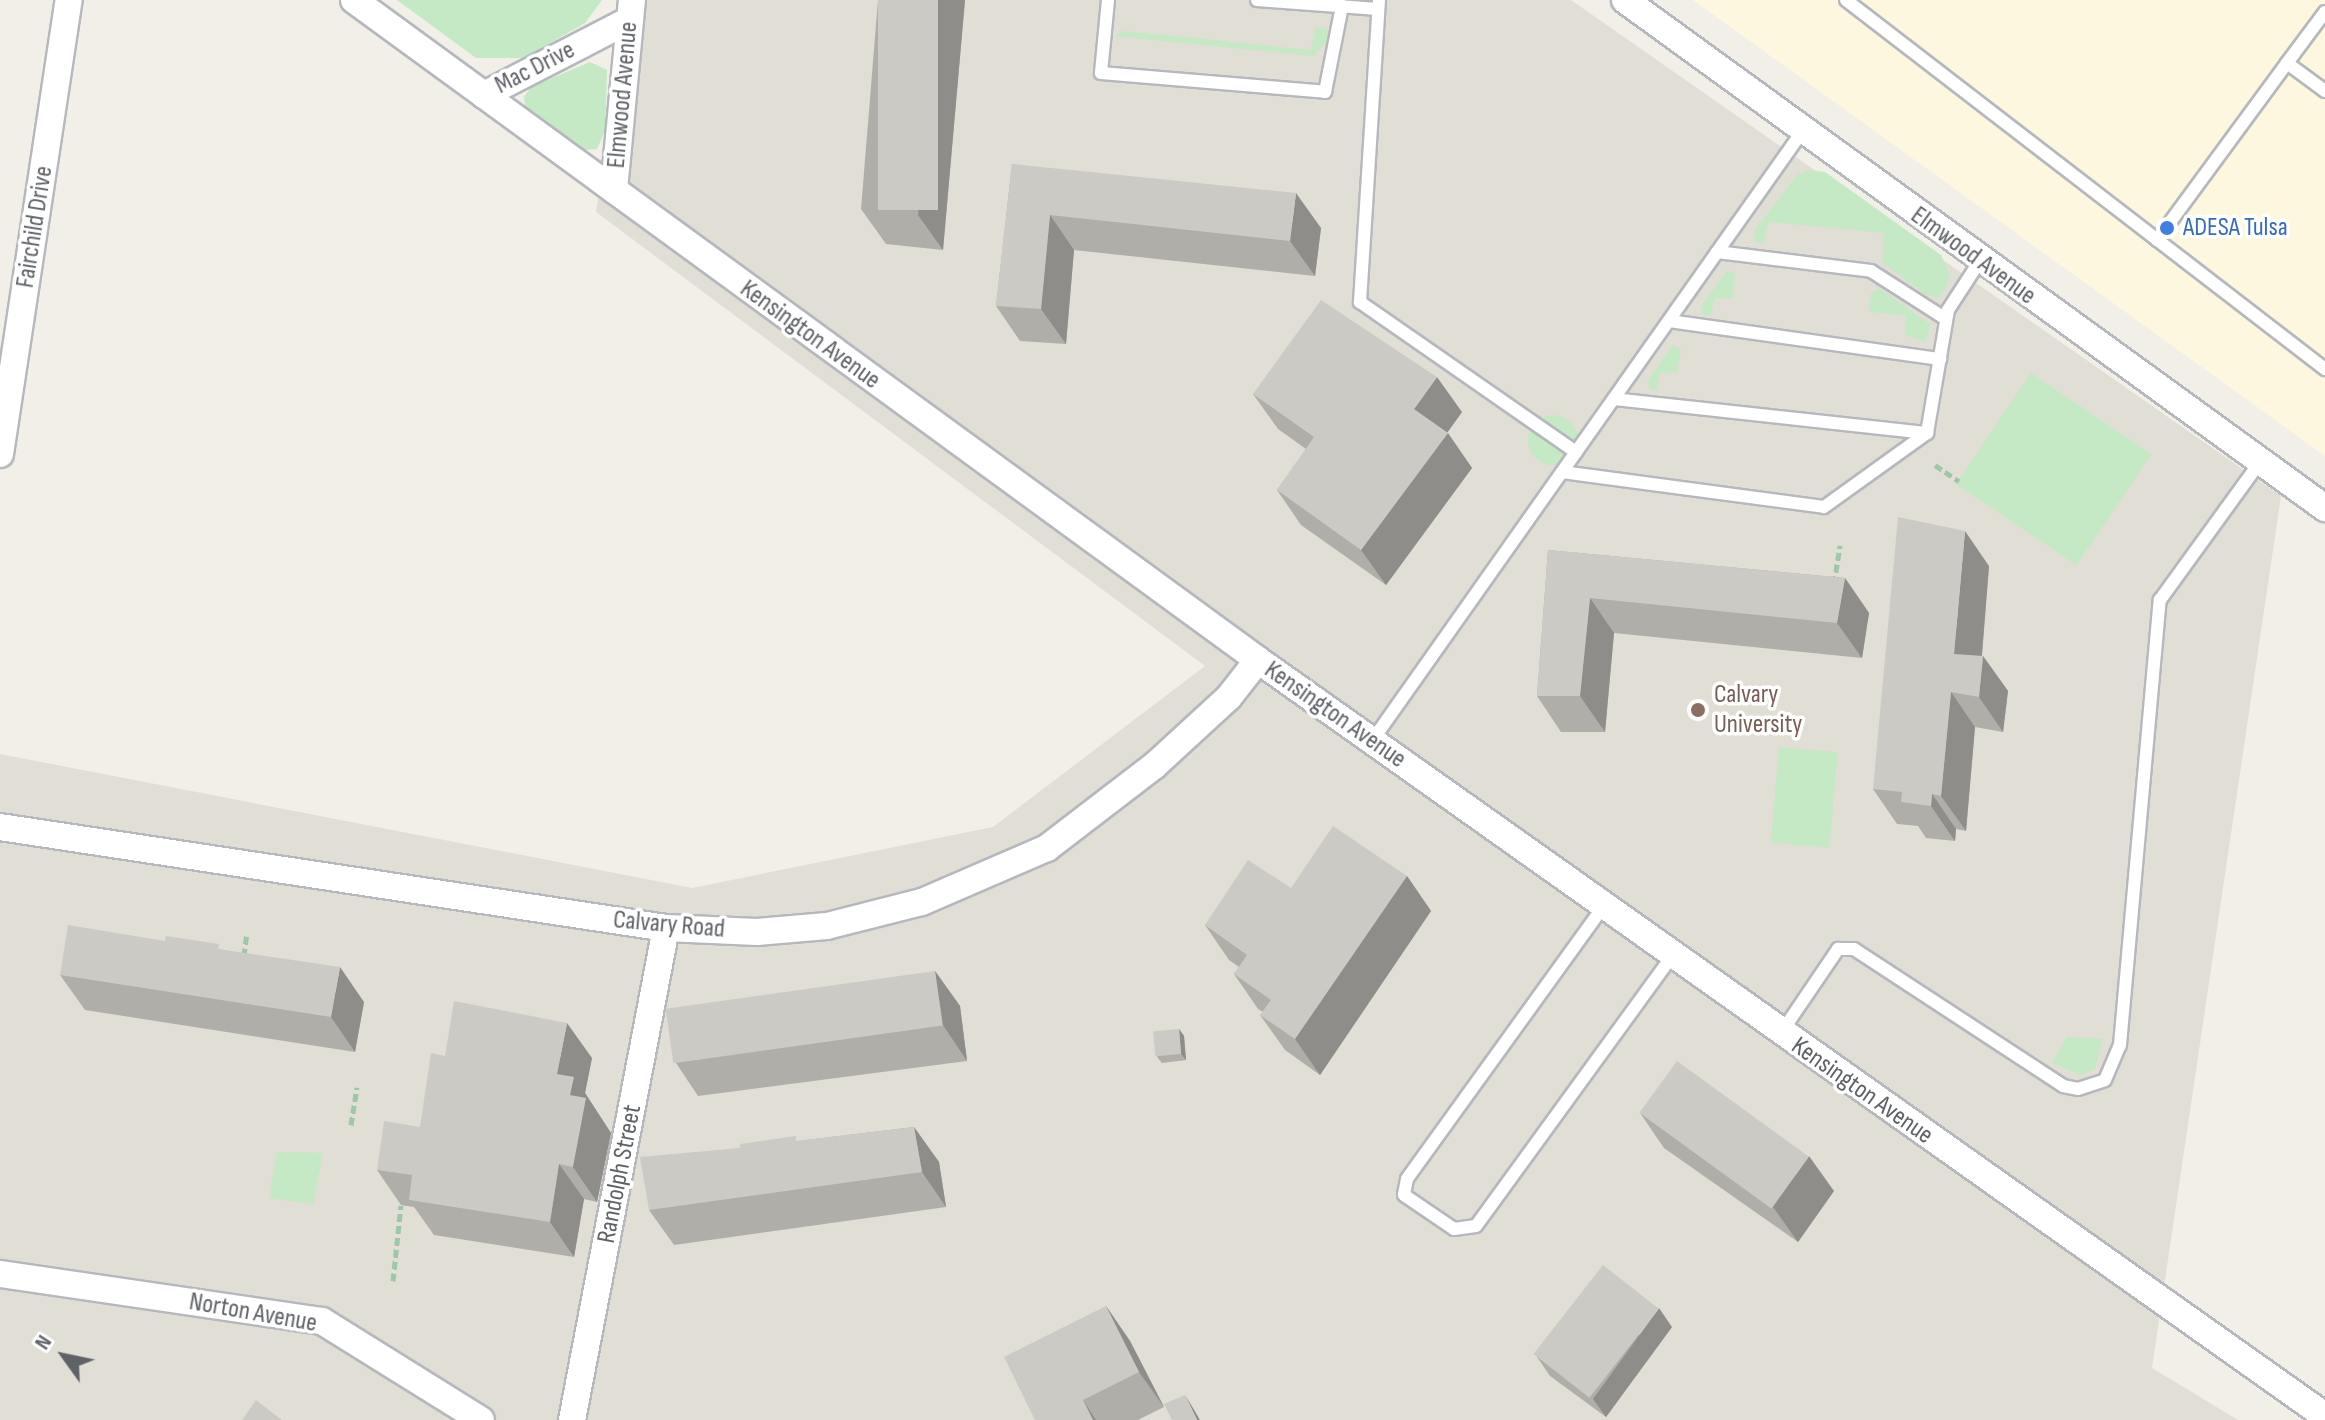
<!DOCTYPE html>
<style>
body{margin:0}
#map{position:relative;width:2325px;height:1420px;overflow:hidden;background:#f1efe8;font-family:"Sofia Sans Condensed",sans-serif}
div>[style]{position:absolute}
.commercial>*{inset:0;background:#fef7e0}
.education>*{inset:0;background:#e1ded6}
.green>*{inset:0;background:#c5e8c5;transform-origin:0 0}
.round{border-radius:50%}
.path>*{height:5px;margin-top:-2.5px;transform-origin:0;background:repeating-linear-gradient(90deg,#9cc7a9 0 8px,transparent 0 12px)}
.roads{filter:drop-shadow(2px 0 #b5b8bc) drop-shadow(-2px 0 #b5b8bc) drop-shadow(0 2px #b5b8bc) drop-shadow(0 -2px #b5b8bc)}
.lane>*{height:12px;margin:-6px;padding:0 6px;transform-origin:6px;border-radius:6px;background:#fff}
.street>*{height:26px;margin:-13px;padding:0 13px;transform-origin:13px;border-radius:13px;background:#fff}
.wall>*{inset:0;background:#afaea9}
.shaded-wall>*{inset:0;background:#8f8d8a}
.building>*{inset:0;background:#cccac5;transform-origin:0 0}
.dots>*{width:22px;height:22px;translate:-50% -50%;box-sizing:border-box;border:4px solid #fff;border-radius:50%}
span{translate:-50% -50%;white-space:nowrap;text-align:center;line-height:1.15;-webkit-text-stroke:7px #fff;paint-order:stroke}
.street-label{font-size:26px;color:#5f6368}
.shop-label{font-size:26px;color:#366cbe}
.left{translate:0 -50%;text-align:left}
.education-label{font-size:26px;color:#785e54}
.north{position:absolute;left:24px;top:1316px;width:80px;height:80px;-webkit-text-stroke:6px #fff;paint-order:stroke;rotate:303deg;font-size:22px;font-weight:700;line-height:32px;text-align:center;color:#5f6368}
.north::after{content:'';display:block;margin:auto;width:28px;height:36px;background:#5f6368;clip-path:polygon(50% 0,100% 100%,50% 72%,0 100%)}
</style>
<div id="map">
<div class="commercial">
<i style="clip-path:polygon(1693px 0,2325px 0,2325px 456px)"></i>
</div>
<div class="education">
<i style="clip-path:polygon(629px 0,1571px 0,2281px 496px,2152px 1368px,2238px 1420px,0 1420px,0 754px,692px 888px,993px 827px,1205px 666px,596px 212px)"></i>
</div>
<div class="green">
<i style="clip-path:polygon(397px 0,602px 0,585px 23px,524px 58px,476px 58px)"></i>
<i style="clip-path:polygon(1316px 27px,1327px 28px,1331px 37px,1313px 56px,1115px 36px,1122px 31px,1311px 50px)"></i>
<i style="clip-path:polygon(590px 62px,607px 70px,605px 131px,597px 149px,582px 150px,525px 108px,524px 97px,531px 87px)"></i>
<i style="clip-path:polygon(1810px 170px,1825px 172px,1941px 255px,1950px 276px,1943px 293px,1937px 298px,1925px 294px,1882px 262px,1884px 233px,1769px 222px,1763px 243px,1754px 242px,1755px 230px,1797px 175px)"></i>
<i style="clip-path:polygon(1727px 271px,1735px 273px,1733px 298px,1715px 298px,1711px 314px,1704px 316px,1701px 306px)"></i>
<i style="clip-path:polygon(1880px 289px,1930px 324px,1926px 342px,1905px 335px,1906px 315px,1869px 312px,1871px 293px)"></i>
<i style="clip-path:polygon(1673px 345px,1681px 349px,1677px 372px,1660px 373px,1656px 390px,1650px 390px,1648px 380px)"></i>
<i style="left:2031px;top:373px;width:145px;height:134px;rotate:34deg"></i>
<i class="round" style="left:1528px;top:415px;width:50px;height:50px"></i>
<i style="left:1779px;top:747px;width:59px;height:96px;rotate:5deg"></i>
<i style="clip-path:polygon(2067px 1037px,2103px 1039px,2095px 1069px,2080px 1075px,2052px 1063px)"></i>
<i style="clip-path:polygon(277px 1152px,323px 1153px,313px 1204px,269px 1198px)"></i>
</div>
<div class="path">
<i style="left:1935px;top:465px;width:29px;rotate:34deg"></i>
<i style="left:1834px;top:584px;width:39px;rotate:-81deg"></i>
<i style="left:244px;top:956px;width:23px;rotate:-83deg"></i>
<i style="left:351px;top:1125px;width:38px;rotate:-81deg"></i>
<i style="left:393px;top:1281px;width:76px;rotate:-84deg"></i>
</div>
<div class="roads">
<div class="lane">
<i style="left:1108px;top:0;width:73px;rotate:95.5deg"></i>
<i style="left:1101px;top:73px;width:225px;rotate:4.8deg"></i>
<i style="left:1325px;top:92px;width:88px;rotate:-78.8deg"></i>
<i style="left:1257px;top:0;width:121px;rotate:4.3deg"></i>
<i style="left:1379px;top:0;width:303px;rotate:93.6deg"></i>
<i style="left:1360px;top:302px;width:263px;rotate:34.8deg"></i>
<i style="left:1846px;top:0;width:605px;rotate:37.61deg"></i>
<i style="left:2325px;top:12px;width:64px;rotate:126.7deg"></i>
<i style="left:2287px;top:63px;width:47px;rotate:36.4deg"></i>
<i style="left:2157px;top:240px;width:220px;rotate:-53.7deg"></i>
<i style="left:1717px;top:252px;width:155px;rotate:7deg"></i>
<i style="left:1871px;top:271px;width:89px;rotate:32.6deg"></i>
<i style="left:1669px;top:321px;width:274px;rotate:8deg"></i>
<i style="left:1614px;top:399px;width:315px;rotate:6.2deg"></i>
<i style="left:1562px;top:472px;width:264px;rotate:7.6deg"></i>
<i style="left:1824px;top:507px;width:127px;rotate:-35.7deg"></i>
<i style="left:1927px;top:433px;width:125px;rotate:-80.3deg"></i>
<i style="left:1948px;top:310px;width:59px;rotate:-56.9deg"></i>
<i style="left:1372px;top:741px;width:746px;rotate:-54.78deg"></i>
<i style="left:1603px;top:907px;width:335px;rotate:125.8deg"></i>
<i style="left:1407px;top:1179px;width:16px;rotate:101deg"></i>
<i style="left:1404px;top:1195px;width:60px;rotate:34.2deg"></i>
<i style="left:1454px;top:1229px;width:22px;rotate:-8deg"></i>
<i style="left:1476px;top:1226px;width:334px;rotate:-54deg"></i>
<i style="left:1781px;top:1033px;width:102px;rotate:-55.8deg"></i>
<i style="left:1838px;top:949px;width:16px"></i>
<i style="left:1854px;top:949px;width:250px;rotate:33.2deg"></i>
<i style="left:2063px;top:1086px;width:15px;rotate:11deg"></i>
<i style="left:2078px;top:1089px;width:28px;rotate:-18deg"></i>
<i style="left:2105px;top:1080px;width:38px;rotate:-67deg"></i>
<i style="left:2120px;top:1045px;width:447px;rotate:-84.9deg"></i>
<i style="left:2160px;top:600px;width:170px;rotate:-54.1deg"></i>
</div>
<div class="street">
<i style="left:354px;top:0;width:1119px;rotate:36.13deg"></i>
<i style="left:1258px;top:660px;width:1308px;rotate:35.32deg"></i>
<i style="left:1625px;top:0;width:865px;rotate:35.97deg"></i>
<i style="left:484px;top:95px;width:163px;rotate:-27.3deg"></i>
<i style="left:614px;top:190px;width:191px;rotate:-84.6deg"></i>
<i style="left:0;top:454px;width:459px;rotate:-81.4deg"></i>
<i style="left:0;top:827px;width:674px;rotate:8.62deg"></i>
<i style="left:666px;top:928px;width:91px;rotate:2.5deg"></i>
<i style="left:757px;top:932px;width:70px;rotate:-4.9deg"></i>
<i style="left:827px;top:926px;width:98px;rotate:-14.2deg"></i>
<i style="left:922px;top:902px;width:136px;rotate:-23.4deg"></i>
<i style="left:1047px;top:848px;width:135px;rotate:-37.5deg"></i>
<i style="left:1154px;top:766px;width:102px;rotate:-42.6deg"></i>
<i style="left:1229px;top:697px;width:47px;rotate:-51.9deg"></i>
<i style="left:0;top:1274px;width:325px;rotate:8.3deg"></i>
<i style="left:322px;top:1321px;width:187px;rotate:31.9deg"></i>
<i style="left:572px;top:1420px;width:501px;rotate:-79.18deg"></i>
</div>
</div>
<div class="wall">
<i style="clip-path:polygon(878px 0,965px 0,943px 250px,886px 244px,861px 209px)"></i>
<i style="clip-path:polygon(1012px 164px,1321px 228px,1315px 276px,1074px 250px,1066px 344px,1020px 341px,996px 306px)"></i>
<i style="clip-path:polygon(1253px 394px,1462px 412px,1447px 433px,1472px 468px,1386px 585px,1301px 525px,1277px 490px,1306px 449px,1278px 429px)"></i>
<i style="clip-path:polygon(1548px 550px,1845px 578px,1869px 613px,1862px 658px,1614px 633px,1605px 732px,1561px 732px,1537px 696px)"></i>
<i style="clip-path:polygon(1989px 566px,1982px 656px,1983px 656px,2008px 691px,2003px 732px,1975px 727px,1966px 831px,1956px 829px,1955px 841px,1926px 838px,1918px 826px,1897px 824px,1873px 789px)"></i>
<i style="clip-path:polygon(1407px 876px,1431px 911px,1320px 1075px,1285px 1050px,1260px 1015px,1263px 1012px,1258px 1009px,1234px 974px,1239px 967px,1229px 960px,1205px 925px,1291px 888px)"></i>
<i style="clip-path:polygon(165px 941px,223px 950px,364px 1002px,355px 1052px,85px 1010px,60px 975px)"></i>
<i style="clip-path:polygon(935px 971px,960px 1006px,967px 1061px,698px 1096px,674px 1060px)"></i>
<i style="clip-path:polygon(1179px 1029px,1184px 1036px,1186px 1060px,1162px 1063px,1157px 1057px)"></i>
<i style="clip-path:polygon(445px 1056px,592px 1058px,585px 1093px,611px 1133px,597px 1202px,584px 1199px,574px 1257px,434px 1235px,414px 1207px,401px 1205px,377px 1170px,420px 1127px)"></i>
<i style="clip-path:polygon(1640px 1113px,1834px 1191px,1798px 1242px,1664px 1148px)"></i>
<i style="clip-path:polygon(914px 1127px,939px 1162px,946px 1207px,674px 1245px,649px 1210px,740px 1148px)"></i>
<i style="clip-path:polygon(1106px 1306px,1130px 1341px,1164px 1407px,1138px 1420px,1035px 1420px)"></i>
<i style="clip-path:polygon(1672px 1327px,1606px 1417px,1550px 1376px,1537px 1357px)"></i>
</div>
<div class="shaded-wall">
<i style="clip-path:polygon(938px 0,965px 0,943px 250px,918px 215px)"></i>
<i style="clip-path:polygon(1296px 193px,1321px 228px,1315px 276px,1290px 241px)"></i>
<i style="clip-path:polygon(1050px 215px,1074px 250px,1066px 344px,1041px 309px)"></i>
<i style="clip-path:polygon(1437px 377px,1462px 412px,1439px 444px,1414px 409px)"></i>
<i style="clip-path:polygon(1448px 433px,1472px 468px,1386px 585px,1361px 550px)"></i>
<i style="clip-path:polygon(1965px 531px,1989px 566px,1979px 690px,1954px 654px)"></i>
<i style="clip-path:polygon(1845px 578px,1869px 613px,1862px 658px,1837px 623px)"></i>
<i style="clip-path:polygon(1590px 598px,1614px 633px,1605px 732px,1580px 696px)"></i>
<i style="clip-path:polygon(1983px 656px,2008px 691px,2003px 732px,1979px 697px)"></i>
<i style="clip-path:polygon(1951px 692px,1975px 727px,1966px 831px,1941px 796px)"></i>
<i style="clip-path:polygon(1932px 794px,1956px 829px,1955px 841px,1931px 806px)"></i>
<i style="clip-path:polygon(1407px 876px,1431px 911px,1320px 1075px,1295px 1039px)"></i>
<i style="clip-path:polygon(340px 967px,364px 1002px,355px 1052px,331px 1017px)"></i>
<i style="clip-path:polygon(935px 971px,960px 1006px,967px 1061px,943px 1025px)"></i>
<i style="clip-path:polygon(567px 1023px,592px 1058px,585px 1093px,611px 1133px,597px 1202px,573px 1167px,557px 1074px)"></i>
<i style="clip-path:polygon(1179px 1029px,1184px 1036px,1186px 1060px,1181px 1054px)"></i>
<i style="clip-path:polygon(914px 1127px,939px 1162px,946px 1207px,922px 1172px)"></i>
<i style="clip-path:polygon(1809px 1156px,1834px 1191px,1798px 1242px,1773px 1207px)"></i>
<i style="clip-path:polygon(559px 1164px,584px 1199px,574px 1257px,550px 1222px)"></i>
<i style="clip-path:polygon(1106px 1306px,1130px 1341px,1164px 1407px,1139px 1372px)"></i>
<i style="clip-path:polygon(1659px 1308px,1672px 1327px,1606px 1417px,1593px 1399px)"></i>
<i style="clip-path:polygon(1185px 1395px,1193px 1408px,1200px 1420px,1197px 1420px)"></i>
<i style="clip-path:polygon(1083px 1400px,1096px 1420px,1093px 1420px)"></i>
</div>
<div class="building">
<i style="left:878px;top:0;width:60px;height:210px"></i>
<i style="clip-path:polygon(1012px 164px,1296px 193px,1290px 241px,1050px 215px,1041px 309px,996px 306px)"></i>
<i style="clip-path:polygon(1321px 300px,1437px 377px,1414px 409px,1448px 433px,1361px 550px,1277px 490px,1314px 437px,1253px 394px)"></i>
<i style="clip-path:polygon(1898px 517px,1965px 531px,1954px 654px,1983px 656px,1979px 697px,1951px 692px,1941px 796px,1932px 794px,1931px 806px,1901px 802px,1902px 792px,1873px 789px)"></i>
<i style="clip-path:polygon(1548px 550px,1845px 578px,1837px 623px,1590px 598px,1580px 696px,1537px 696px)"></i>
<i style="clip-path:polygon(1333px 826px,1407px 876px,1295px 1039px,1260px 1015px,1271px 1000px,1234px 974px,1247px 955px,1205px 925px,1248px 860px,1291px 888px)"></i>
<i style="clip-path:polygon(68px 925px,165px 941px,166px 936px,219px 944px,218px 949px,340px 967px,331px 1017px,60px 975px)"></i>
<i style="left:935px;top:971px;width:55px;height:272px;rotate:82deg"></i>
<i style="clip-path:polygon(454px 1001px,567px 1023px,557px 1074px,574px 1077px,570px 1095px,586px 1098px,573px 1167px,559px 1164px,550px 1222px,409px 1200px,412px 1175px,377px 1170px,384px 1121px,420px 1127px,431px 1053px,445px 1056px)"></i>
<i style="left:1179px;top:1029px;width:25px;height:26px;rotate:85deg"></i>
<i style="left:1677px;top:1061px;width:163px;height:64px;rotate:36deg"></i>
<i style="clip-path:polygon(914px 1127px,922px 1172px,649px 1210px,640px 1157px,740px 1148px,740px 1144px,796px 1136px,796px 1141px)"></i>
<i style="left:1603px;top:1265px;width:71px;height:113px;rotate:38deg"></i>
<i style="clip-path:polygon(1106px 1306px,1139px 1372px,1083px 1400px,1093px 1420px,1035px 1420px,1004px 1357px)"></i>
<i style="clip-path:polygon(1185px 1395px,1197px 1420px,1172px 1420px,1164px 1404px)"></i>
<i style="clip-path:polygon(256px 1400px,282px 1420px,242px 1420px)"></i>
</div>
<div class="dots">
<i style="left:2167px;top:228px;background:#3f7fe0"></i>
<i style="left:1698px;top:710px;background:#8d6e63"></i>
</div>
<div class="street-label">
<span style="left:535px;top:68px;rotate:-27deg">Mac Drive</span>
<span style="left:623px;top:95px;rotate:-85deg">Elmwood Avenue</span>
<span style="left:35px;top:227px;rotate:-81deg">Fairchild Drive</span>
<span style="left:1973px;top:256px;rotate:36deg">Elmwood Avenue</span>
<span style="left:810px;top:335px;rotate:36deg">Kensington Avenue</span>
<span style="left:1335px;top:715px;rotate:35deg">Kensington Avenue</span>
<span style="left:669px;top:925px;rotate:5deg">Calvary Road</span>
<span style="left:1862px;top:1091px;rotate:35deg">Kensington Avenue</span>
<span style="left:620px;top:1174px;rotate:-79deg">Randolph Street</span>
<span style="left:253px;top:1313px;rotate:10deg">Norton Avenue</span>
</div>
<div class="shop-label">
<span class="left" style="left:2183px;top:228px">ADESA Tulsa</span>
</div>
<div class="education-label">
<span class="left" style="left:1714px;top:710px">Calvary<br>University</span>
</div>
<div class="north">N</div>
</div>
